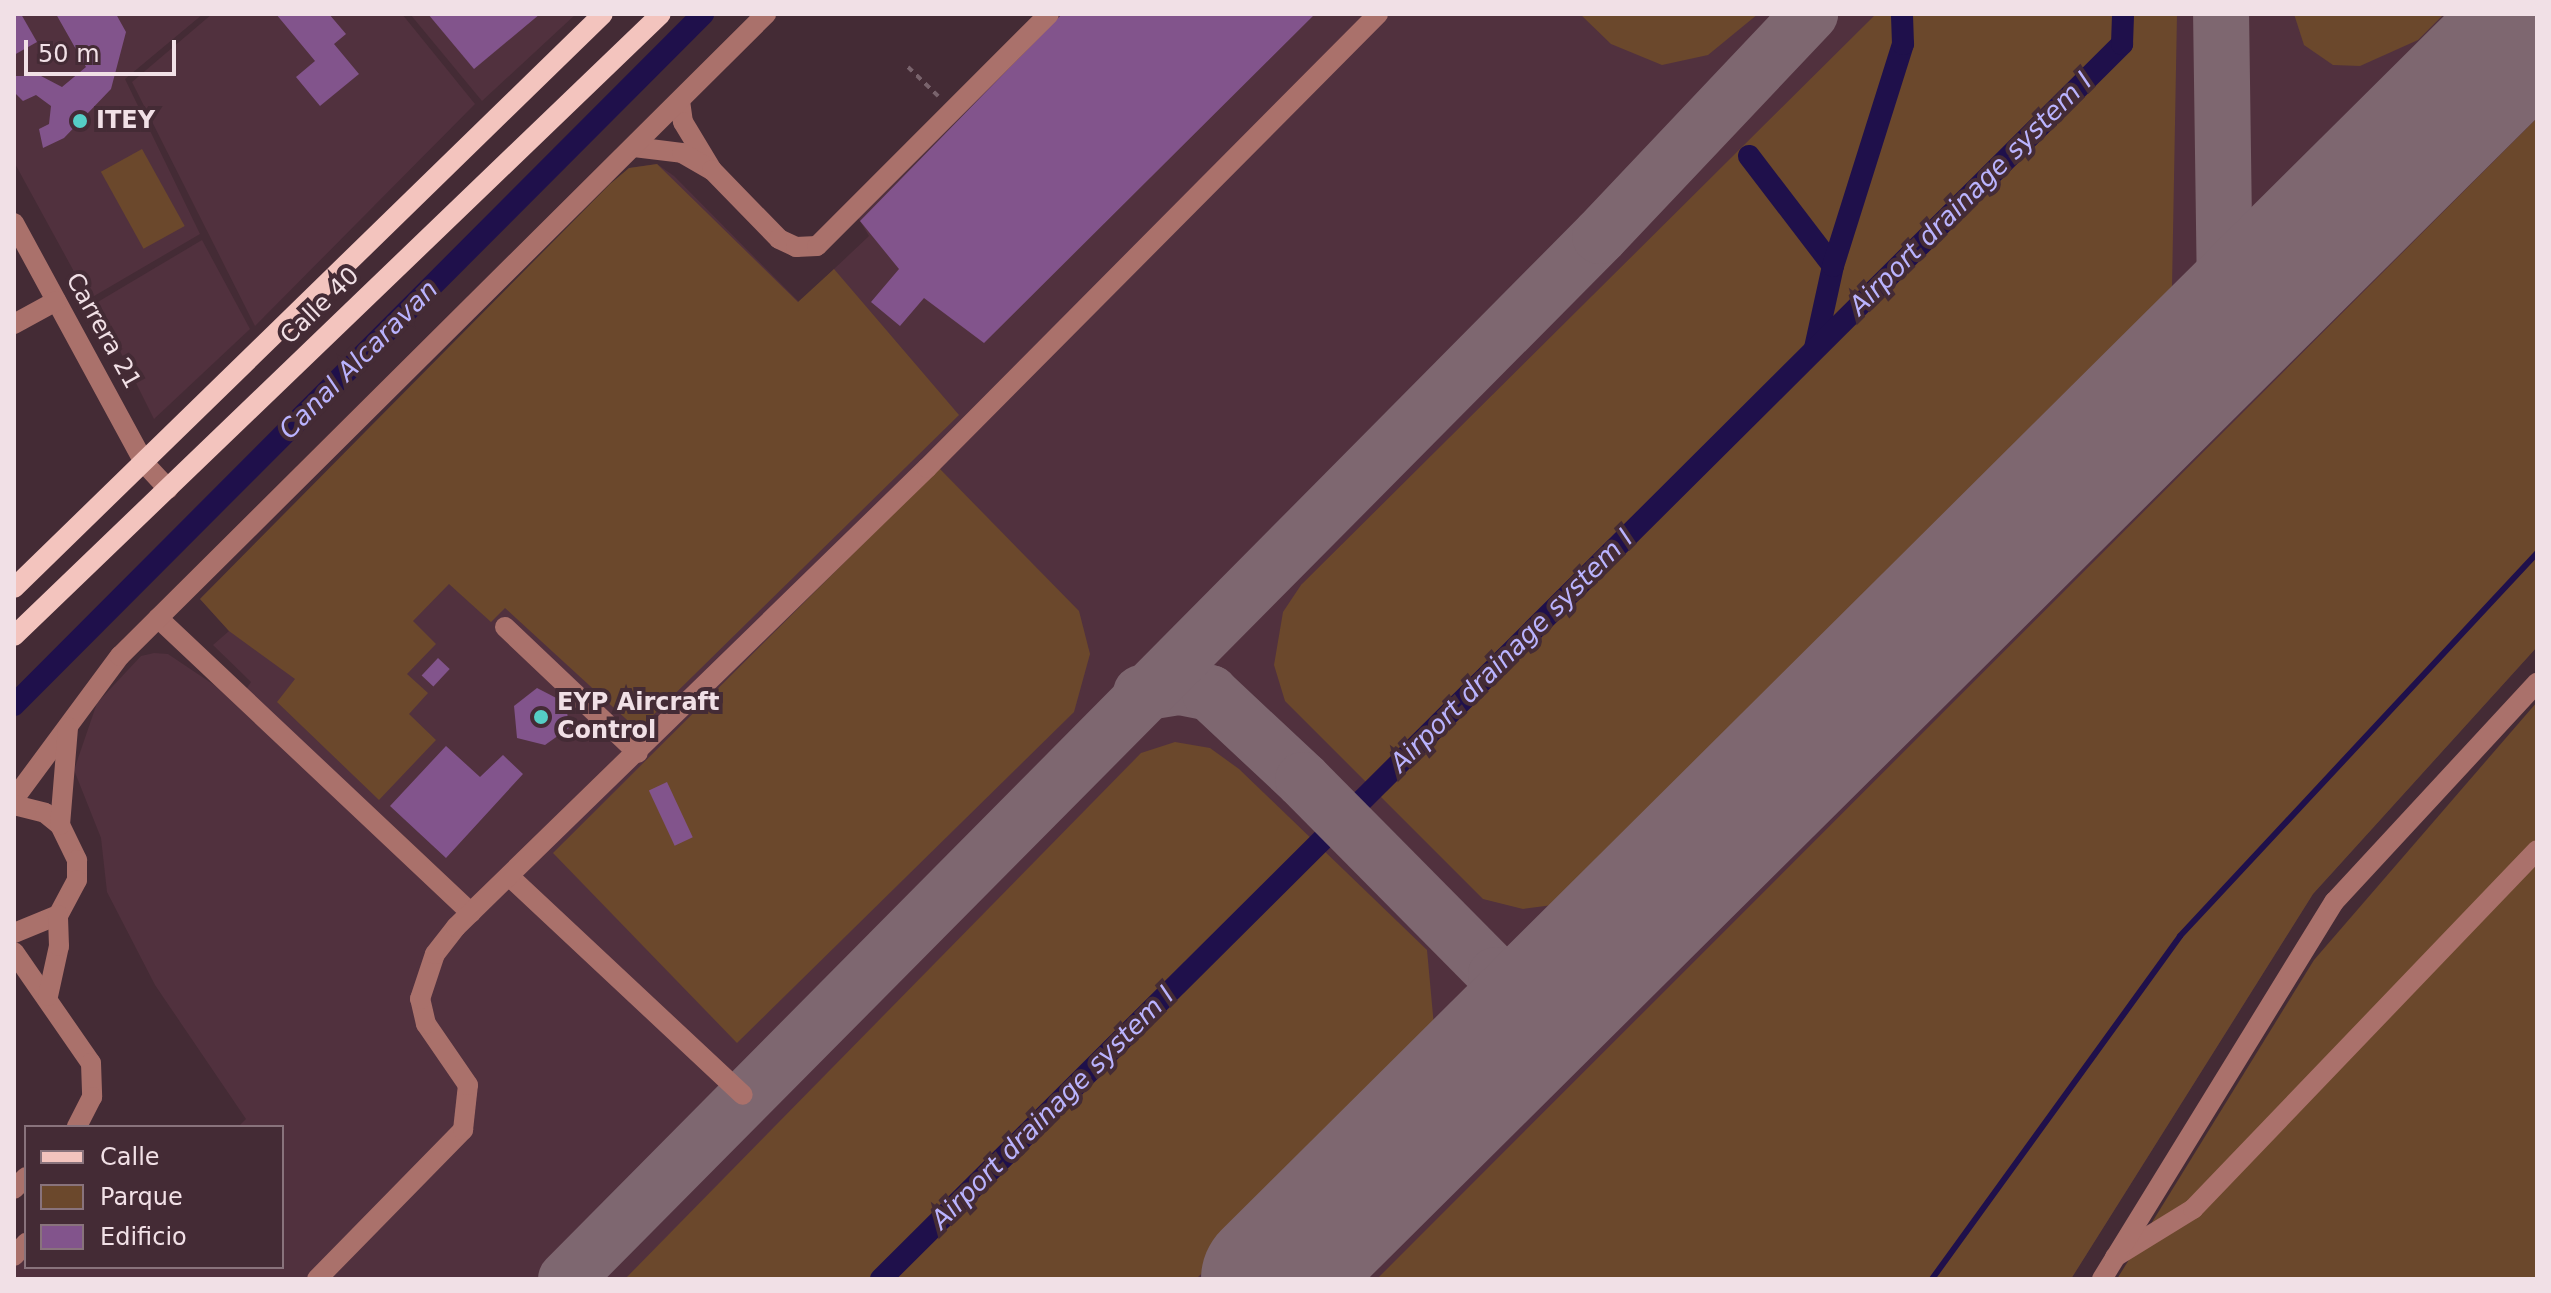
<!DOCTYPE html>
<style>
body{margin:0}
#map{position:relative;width:2551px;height:1293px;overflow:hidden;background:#442b35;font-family:"DejaVu Sans",sans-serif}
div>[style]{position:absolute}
.built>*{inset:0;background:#51313e}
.green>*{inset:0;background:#6b482c;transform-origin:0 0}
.stream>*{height:6px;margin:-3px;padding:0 3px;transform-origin:3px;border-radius:3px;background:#1f104b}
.canal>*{height:22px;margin:-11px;padding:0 11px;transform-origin:11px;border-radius:11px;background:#1f104b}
.taxiway>*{height:56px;margin:-28px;padding:0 28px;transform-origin:28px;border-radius:28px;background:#7e6770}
.runway>*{height:138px;margin:-69px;padding:0 69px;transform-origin:69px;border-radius:69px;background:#7e6770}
.building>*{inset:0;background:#82548c;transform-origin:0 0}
.path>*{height:4px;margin-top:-2px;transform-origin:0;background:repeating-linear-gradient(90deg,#79636c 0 6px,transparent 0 12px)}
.minor>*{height:20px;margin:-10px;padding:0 10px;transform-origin:10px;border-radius:10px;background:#aa716b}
.major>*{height:20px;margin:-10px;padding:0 10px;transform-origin:10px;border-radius:10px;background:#f3c4be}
.dots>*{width:22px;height:22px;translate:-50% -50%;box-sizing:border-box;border:4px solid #442b35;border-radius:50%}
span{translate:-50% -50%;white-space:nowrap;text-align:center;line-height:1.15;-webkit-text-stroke:8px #442b35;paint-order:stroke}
.poi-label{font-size:24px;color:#f1e0e6;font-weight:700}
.left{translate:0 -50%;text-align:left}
.street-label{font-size:24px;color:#f1e0e6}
.water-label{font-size:26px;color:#bab3fe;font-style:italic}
.frame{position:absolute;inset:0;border:16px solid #f1e0e6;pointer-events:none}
.legend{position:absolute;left:24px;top:1125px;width:260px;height:144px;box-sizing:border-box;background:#442b35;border:2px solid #89737c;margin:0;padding:10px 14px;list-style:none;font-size:24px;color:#f1e0e6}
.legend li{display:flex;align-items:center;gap:16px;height:40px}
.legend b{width:40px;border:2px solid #89737c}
.scale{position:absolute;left:24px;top:40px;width:152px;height:36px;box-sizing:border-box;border:4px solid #f1e0e6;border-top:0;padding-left:10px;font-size:24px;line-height:28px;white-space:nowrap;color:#f1e0e6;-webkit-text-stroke:6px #442b35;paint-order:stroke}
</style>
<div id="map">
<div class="built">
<i style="clip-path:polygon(14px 14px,203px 14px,125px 79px,200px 234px,89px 299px,14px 162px)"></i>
<i style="clip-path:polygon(212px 14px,402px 14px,475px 104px,255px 326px,132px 82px)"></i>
<i style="clip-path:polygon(410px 14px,576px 14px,482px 101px)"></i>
<i style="clip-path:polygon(1051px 14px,2537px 14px,2537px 647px,2313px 894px,2071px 1279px,14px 1279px,14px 1267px,26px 1255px,26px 1267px,282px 1267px,282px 1127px,238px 1127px,246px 1119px,155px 985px,107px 892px,101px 838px,74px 770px,97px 703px,141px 656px,154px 653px,168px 654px,238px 701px,251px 682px,213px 645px,229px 631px,200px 599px,629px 168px,657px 164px,674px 176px,799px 302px,869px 236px,857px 216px)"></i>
<i style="clip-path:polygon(202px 240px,250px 329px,154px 419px,96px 303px)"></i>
</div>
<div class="green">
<i style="clip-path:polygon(1580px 14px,1758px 14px,1708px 55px,1662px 65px,1611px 44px)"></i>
<i style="clip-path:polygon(1876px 14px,2177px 14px,2172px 288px,2163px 306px,2023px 439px,1568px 903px,1523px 909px,1483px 899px,1285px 701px,1274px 665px,1283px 612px,1301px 585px)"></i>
<i style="clip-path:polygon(2294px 14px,2444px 14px,2418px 40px,2360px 66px,2333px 65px,2304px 45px)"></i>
<i style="clip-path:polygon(2537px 118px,2537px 647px,2313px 894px,2071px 1279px,1377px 1279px)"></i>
<i style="left:142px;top:149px;width:88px;height:47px;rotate:61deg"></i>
<i style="clip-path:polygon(657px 164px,798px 302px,834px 269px,959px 415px,638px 730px,505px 608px,491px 622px,449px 584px,413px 621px,436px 644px,407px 674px,428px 693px,409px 714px,436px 740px,379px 800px,277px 702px,295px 679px,229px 631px,200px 599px,610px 184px,629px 168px)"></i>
<i style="clip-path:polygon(939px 468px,1079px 611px,1090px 654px,1074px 712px,737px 1043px,553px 853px)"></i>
<i style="clip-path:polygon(2537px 702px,2537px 1279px,2117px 1279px,2314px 960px)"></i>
<i style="clip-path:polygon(1175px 742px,1210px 748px,1239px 769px,1427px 950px,1434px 1026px,1419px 1062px,1196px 1279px,625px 1279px,1141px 753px)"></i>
</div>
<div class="stream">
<i style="left:1932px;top:1279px;width:423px;rotate:-54.1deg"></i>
<i style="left:2180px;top:936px;width:524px;rotate:-47.01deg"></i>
</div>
<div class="canal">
<i style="left:1749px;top:156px;width:138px;rotate:52.6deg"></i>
<i style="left:1833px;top:266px;width:84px;rotate:102.4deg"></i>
<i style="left:1833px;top:266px;width:233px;rotate:-72.5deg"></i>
<i style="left:1903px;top:44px;width:30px;rotate:-92deg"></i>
<i style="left:14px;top:705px;width:976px;rotate:-45.08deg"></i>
<i style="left:881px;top:1279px;width:1751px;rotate:-44.86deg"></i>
<i style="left:2122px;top:44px;width:30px;rotate:-88deg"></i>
</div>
<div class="taxiway">
<i style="left:2215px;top:341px;width:46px;rotate:-77.5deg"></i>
<i style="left:2225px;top:296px;width:282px;rotate:-90.8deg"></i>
<i style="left:1141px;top:693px;width:39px;rotate:-9deg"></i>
<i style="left:1180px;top:687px;width:31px;rotate:11deg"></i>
<i style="left:1210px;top:693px;width:127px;rotate:43.1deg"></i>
<i style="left:1303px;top:780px;width:274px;rotate:45.3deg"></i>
<i style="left:1496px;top:975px;width:27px;rotate:66deg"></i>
<i style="left:1507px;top:1000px;width:55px;rotate:98.4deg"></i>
<i style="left:1496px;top:975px;width:48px;rotate:14.6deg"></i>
<i style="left:1542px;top:987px;width:35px;rotate:-16deg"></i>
<i style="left:566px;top:1279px;width:1469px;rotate:-45.25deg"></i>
<i style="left:1600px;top:236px;width:306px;rotate:-46.6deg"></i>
</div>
<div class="runway">
<i style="left:1270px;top:1279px;width:1785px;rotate:-44.8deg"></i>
</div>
<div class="building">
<i style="clip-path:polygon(14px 14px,21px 14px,37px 42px,14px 55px)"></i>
<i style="clip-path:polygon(56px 14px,116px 14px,126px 32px,111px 89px,64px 138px,43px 148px,39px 129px,49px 124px,51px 106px,36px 95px,23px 101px,14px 92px,14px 76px,41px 76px,62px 87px,86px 67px)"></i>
<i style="clip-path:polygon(276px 14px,329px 14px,346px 34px,334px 44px,359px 74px,320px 106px,296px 77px,315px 61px)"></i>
<i style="clip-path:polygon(428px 14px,540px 14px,474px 69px)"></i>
<i style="clip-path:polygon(1062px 14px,1315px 14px,984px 343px,924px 298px,900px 326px,871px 302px,899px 269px,860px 221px)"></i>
<i style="left:438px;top:658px;width:16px;height:24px;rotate:43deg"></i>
<i style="clip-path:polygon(537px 688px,566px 703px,569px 728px,545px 745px,517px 738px,514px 706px)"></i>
<i style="clip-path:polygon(446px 746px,480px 777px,503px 755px,523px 774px,446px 858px,390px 806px)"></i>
<i style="left:667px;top:782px;width:61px;height:20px;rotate:65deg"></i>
</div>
<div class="path">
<i style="left:908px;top:67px;width:42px;rotate:44deg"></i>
</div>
<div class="minor">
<i style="left:680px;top:101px;width:21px;rotate:82deg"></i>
<i style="left:683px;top:122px;width:56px;rotate:58.9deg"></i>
<i style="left:634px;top:147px;width:48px;rotate:7.1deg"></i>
<i style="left:682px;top:153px;width:34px;rotate:30deg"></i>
<i style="left:712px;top:170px;width:96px;rotate:45.8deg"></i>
<i style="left:779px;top:239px;width:19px;rotate:25deg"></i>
<i style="left:796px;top:247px;width:21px;rotate:-3deg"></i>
<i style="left:817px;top:246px;width:328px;rotate:-45deg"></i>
<i style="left:14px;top:223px;width:274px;rotate:61.5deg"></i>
<i style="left:145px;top:464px;width:34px;rotate:47deg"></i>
<i style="left:14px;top:324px;width:48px;rotate:-28.7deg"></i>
<i style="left:158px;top:618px;width:430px;rotate:43.3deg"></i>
<i style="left:505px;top:627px;width:183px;rotate:43.5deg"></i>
<i style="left:14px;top:799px;width:178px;rotate:-53.5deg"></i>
<i style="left:120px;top:656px;width:911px;rotate:-44.82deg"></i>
<i style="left:14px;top:805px;width:32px;rotate:14deg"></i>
<i style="left:45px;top:813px;width:19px;rotate:39deg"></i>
<i style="left:60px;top:825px;width:39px;rotate:64deg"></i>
<i style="left:77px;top:860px;width:20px;rotate:90deg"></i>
<i style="left:77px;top:880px;width:40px;rotate:118deg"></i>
<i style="left:58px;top:915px;width:48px;rotate:157.8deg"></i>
<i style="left:60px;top:825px;width:98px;rotate:-85.3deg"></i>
<i style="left:509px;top:876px;width:320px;rotate:43.1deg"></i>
<i style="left:14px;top:952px;width:135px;rotate:55.3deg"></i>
<i style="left:91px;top:1063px;width:34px;rotate:88deg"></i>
<i style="left:92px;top:1097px;width:34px;rotate:117deg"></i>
<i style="left:48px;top:996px;width:51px;rotate:-77.6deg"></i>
<i style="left:59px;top:946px;width:31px;rotate:-92deg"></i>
<i style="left:14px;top:1189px;width:17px;rotate:-45deg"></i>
<i style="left:14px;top:1256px;width:18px;rotate:-47deg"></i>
<i style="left:2115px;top:1257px;width:92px;rotate:-31.6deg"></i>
<i style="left:2193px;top:1209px;width:497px;rotate:-46.2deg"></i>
<i style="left:317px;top:1279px;width:209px;rotate:-45.6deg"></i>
<i style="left:463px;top:1130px;width:45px;rotate:-83.7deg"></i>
<i style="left:468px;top:1085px;width:74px;rotate:-124.5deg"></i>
<i style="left:426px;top:1024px;width:26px;rotate:-103deg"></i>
<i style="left:420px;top:999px;width:47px;rotate:-71.6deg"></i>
<i style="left:435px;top:954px;width:34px;rotate:-52deg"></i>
<i style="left:456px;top:927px;width:658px;rotate:-44.26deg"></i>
<i style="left:927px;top:468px;width:640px;rotate:-45.19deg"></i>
<i style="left:2102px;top:1279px;width:443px;rotate:-58.4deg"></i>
<i style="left:2334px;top:902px;width:299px;rotate:-47.2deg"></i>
</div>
<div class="major">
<i style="left:14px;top:588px;width:822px;rotate:-44.26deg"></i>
<i style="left:14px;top:636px;width:897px;rotate:-43.87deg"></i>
</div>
<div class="dots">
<i style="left:80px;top:121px;background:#55cec6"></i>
<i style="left:541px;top:717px;background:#55cec6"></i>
</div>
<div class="poi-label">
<span class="left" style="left:96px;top:121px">ITEY</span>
<span class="left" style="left:557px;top:717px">EYP Aircraft<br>Control</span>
</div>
<div class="street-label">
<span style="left:320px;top:306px;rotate:-44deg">Calle 40</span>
<span style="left:103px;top:331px;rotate:61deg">Carrera 21</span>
</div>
<div class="water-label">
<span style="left:1971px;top:194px;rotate:-45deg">Airport drainage system I</span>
<span style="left:359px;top:360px;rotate:-45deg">Canal Alcaravan</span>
<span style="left:1512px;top:651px;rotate:-45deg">Airport drainage system I</span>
<span style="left:1053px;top:1108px;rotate:-45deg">Airport drainage system I</span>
</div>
<div class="frame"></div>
<ul class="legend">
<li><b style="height:10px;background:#f3c4be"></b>Calle</li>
<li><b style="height:22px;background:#6b482c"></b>Parque</li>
<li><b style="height:22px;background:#82548c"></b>Edificio</li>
</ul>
<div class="scale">50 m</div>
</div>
